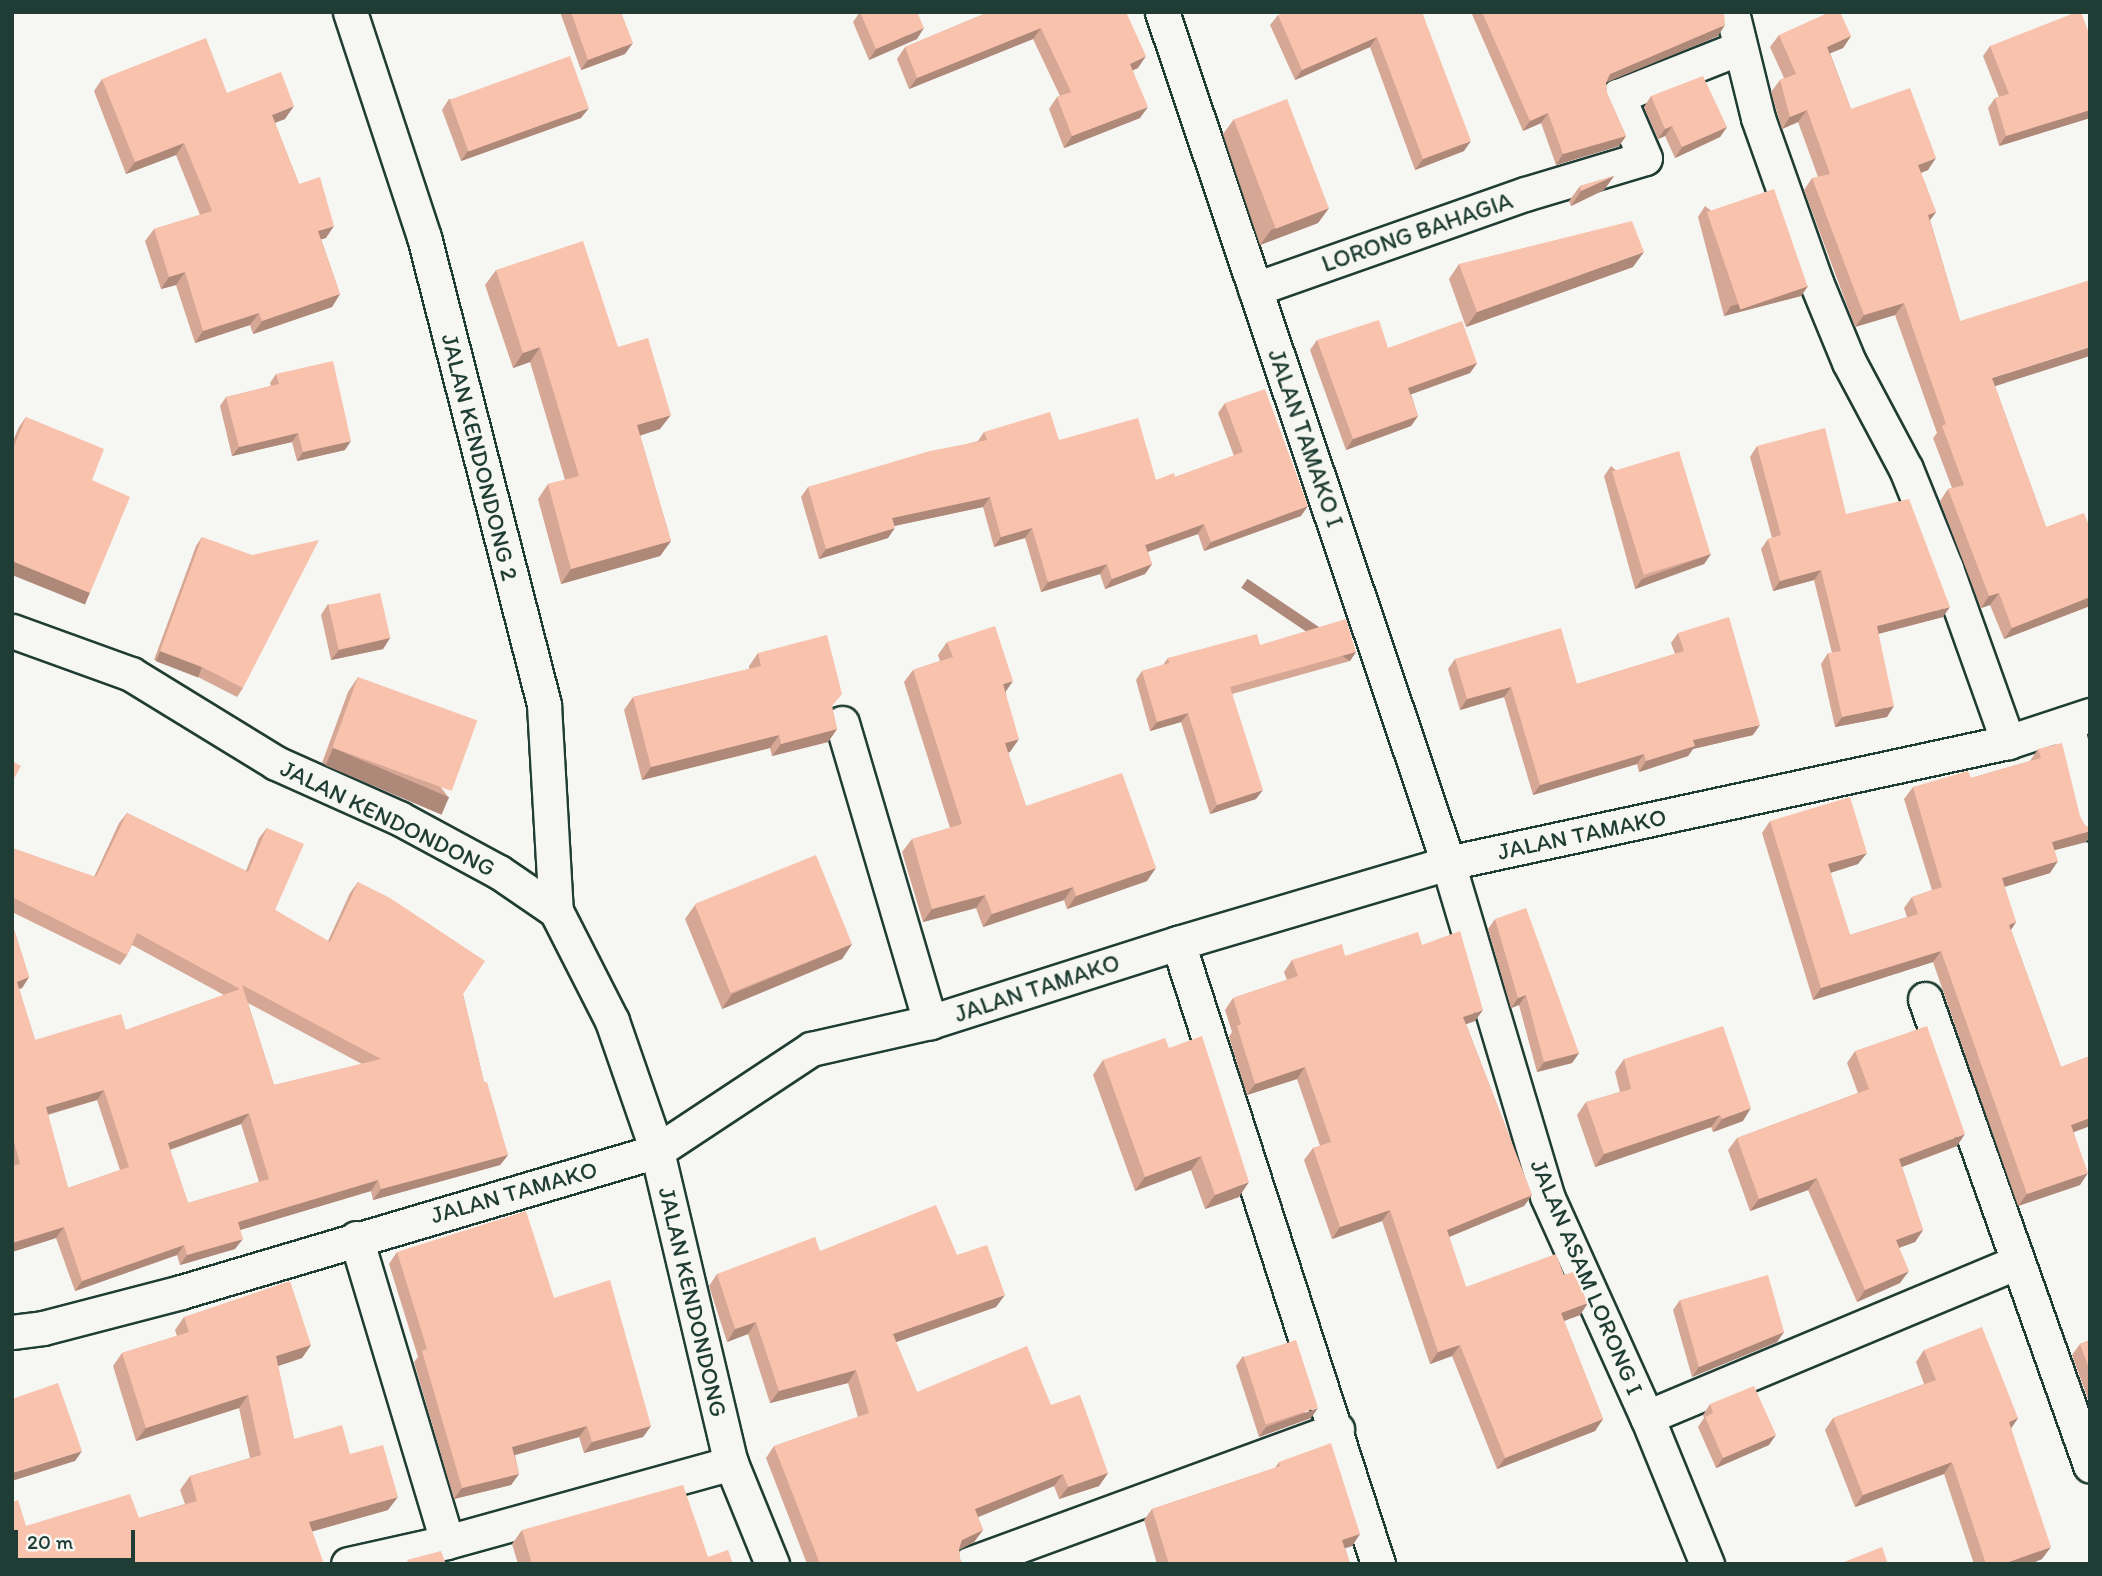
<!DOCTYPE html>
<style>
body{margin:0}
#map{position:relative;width:2102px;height:1576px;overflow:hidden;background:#f6f6f2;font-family:Itim,sans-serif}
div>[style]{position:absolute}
.roads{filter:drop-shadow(2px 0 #1f3d34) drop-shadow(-2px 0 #1f3d34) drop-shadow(0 2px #1f3d34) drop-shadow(0 -2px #1f3d34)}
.street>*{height:33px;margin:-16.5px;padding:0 16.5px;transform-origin:16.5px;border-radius:16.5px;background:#f6f6f2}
.wall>*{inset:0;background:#d6a795}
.shaded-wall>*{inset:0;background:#ae8879;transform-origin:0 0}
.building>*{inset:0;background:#f9c2ad;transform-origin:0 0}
span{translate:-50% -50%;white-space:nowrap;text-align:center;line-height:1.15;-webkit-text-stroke:5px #f6f6f2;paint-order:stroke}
.street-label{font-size:24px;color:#1f3d34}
.frame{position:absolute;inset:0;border:14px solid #1f3d34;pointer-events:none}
.scale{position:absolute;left:14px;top:1530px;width:121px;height:32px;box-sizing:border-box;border:4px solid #1f3d34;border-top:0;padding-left:9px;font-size:21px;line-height:24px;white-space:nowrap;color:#1f3d34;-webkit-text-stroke:5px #f6f6f2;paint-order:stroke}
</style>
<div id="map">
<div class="roads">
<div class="street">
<i style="left:350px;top:12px;width:237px;rotate:71.8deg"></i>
<i style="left:424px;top:237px;width:483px;rotate:75.6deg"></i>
<i style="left:544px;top:705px;width:206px;rotate:86.7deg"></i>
<i style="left:1162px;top:12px;width:898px;rotate:71.42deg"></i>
<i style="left:1448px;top:863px;width:347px;rotate:73.4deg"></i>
<i style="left:1547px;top:1196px;width:243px;rotate:65.7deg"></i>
<i style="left:1647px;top:1417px;width:159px;rotate:67.8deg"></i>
<i style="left:1732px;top:12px;width:109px;rotate:76.2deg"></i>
<i style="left:1758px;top:118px;width:174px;rotate:70.5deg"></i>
<i style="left:1816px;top:282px;width:87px;rotate:67.6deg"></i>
<i style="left:1849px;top:362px;width:121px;rotate:62deg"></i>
<i style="left:1906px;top:469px;width:107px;rotate:68deg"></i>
<i style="left:1946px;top:568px;width:185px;rotate:70.4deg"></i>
<i style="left:1255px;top:289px;width:286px;rotate:-19.4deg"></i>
<i style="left:1525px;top:194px;width:125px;rotate:-16.7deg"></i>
<i style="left:1645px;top:158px;width:68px;rotate:-113.5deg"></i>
<i style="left:1618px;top:96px;width:130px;rotate:-21.6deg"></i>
<i style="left:12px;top:631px;width:127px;rotate:19.9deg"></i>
<i style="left:131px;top:674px;width:170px;rotate:31.5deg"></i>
<i style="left:276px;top:763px;width:135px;rotate:24.1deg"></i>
<i style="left:399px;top:818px;width:114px;rotate:28.4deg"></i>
<i style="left:499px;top:872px;width:69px;rotate:34.4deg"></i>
<i style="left:556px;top:911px;width:123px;rotate:63deg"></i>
<i style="left:612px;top:1021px;width:138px;rotate:70.9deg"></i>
<i style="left:657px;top:1151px;width:321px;rotate:76.7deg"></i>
<i style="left:731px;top:1463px;width:109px;rotate:67.9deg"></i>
<i style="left:842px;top:723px;width:312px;rotate:73.6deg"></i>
<i style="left:2067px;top:723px;width:103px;rotate:77deg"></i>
<i style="left:1178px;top:943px;width:652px;rotate:72.15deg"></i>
<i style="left:1925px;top:999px;width:495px;rotate:70.5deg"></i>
<i style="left:356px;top:1238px;width:317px;rotate:73.3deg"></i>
<i style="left:12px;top:1332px;width:31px;rotate:-7deg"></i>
<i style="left:43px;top:1328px;width:143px;rotate:-14.6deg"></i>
<i style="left:181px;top:1292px;width:496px;rotate:-16.5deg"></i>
<i style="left:657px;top:1151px;width:185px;rotate:-33.5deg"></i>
<i style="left:811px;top:1049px;width:122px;rotate:-12.8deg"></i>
<i style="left:930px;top:1022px;width:260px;rotate:-17.7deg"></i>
<i style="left:1178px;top:943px;width:282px;rotate:-16.5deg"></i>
<i style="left:1448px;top:863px;width:573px;rotate:-12.19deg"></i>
<i style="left:2008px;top:742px;width:86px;rotate:-18.2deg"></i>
<i style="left:1647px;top:1417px;width:400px;rotate:-22.7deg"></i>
<i style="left:348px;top:1564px;width:101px;rotate:-12.5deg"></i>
<i style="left:447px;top:1542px;width:295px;rotate:-15.5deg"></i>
<i style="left:969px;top:1564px;width:392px;rotate:-20.1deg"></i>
</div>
</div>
<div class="wall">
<i style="clip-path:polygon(560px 12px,621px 12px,625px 54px,581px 70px)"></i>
<i style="clip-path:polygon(860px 12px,917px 39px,869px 60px,853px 22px)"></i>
<i style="clip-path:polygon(983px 12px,1126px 12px,1138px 68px,1133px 70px,1140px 118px,1064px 148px,1049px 109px,1057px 97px,1060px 96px,1033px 39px,909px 89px,897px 59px,905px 47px,984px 14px)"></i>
<i style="clip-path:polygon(1422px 12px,1464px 151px,1415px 170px,1370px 47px,1295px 80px,1270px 25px,1278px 15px)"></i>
<i style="clip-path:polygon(1471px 12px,1724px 12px,1718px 36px,1606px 82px,1607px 93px,1626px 136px,1619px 146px,1556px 165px,1541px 123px,1523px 131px)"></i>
<i style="clip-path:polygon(1779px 35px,1851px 36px,1843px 48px,1830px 53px,1851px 109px,1928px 170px,1921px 173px,1936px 212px,1930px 220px,1960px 321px,1995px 386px,2046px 527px,2090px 528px,2090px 606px,2004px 639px,1990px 605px,1981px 608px,1940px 501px,1948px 489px,1952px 488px,1933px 438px,1937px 433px,1895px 315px,1855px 327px,1804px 190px,1812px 178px,1818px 177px,1798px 122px,1782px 129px,1771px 92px,1780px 80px,1784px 78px,1770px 47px)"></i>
<i style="clip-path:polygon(2090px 36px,2090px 118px,1999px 146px,1988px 108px,1995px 98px,1999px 97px,1983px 56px,1990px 46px)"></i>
<i style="clip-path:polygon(102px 79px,227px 93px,285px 119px,275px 123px,299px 184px,326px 238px,321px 239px,340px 294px,332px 307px,253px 334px,250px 325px,195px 343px,176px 285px,161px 289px,145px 241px,154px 229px,200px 215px,176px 155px,126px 174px,94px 91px)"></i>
<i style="clip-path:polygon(1651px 96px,1727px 127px,1720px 137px,1675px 158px,1665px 136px,1658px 139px,1644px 107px)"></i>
<i style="clip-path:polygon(449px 99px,581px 118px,461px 161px,442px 110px)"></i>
<i style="clip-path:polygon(1234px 119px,1329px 208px,1318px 223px,1260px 245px,1223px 134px)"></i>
<i style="clip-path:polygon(1614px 176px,1604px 190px,1571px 206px,1569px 201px,1580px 186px)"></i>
<i style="clip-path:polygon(1705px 206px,1808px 286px,1801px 296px,1724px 316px,1698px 217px)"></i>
<i style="clip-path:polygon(1459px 264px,1633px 267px,1466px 327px,1449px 279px)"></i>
<i style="clip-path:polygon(496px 270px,618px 347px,660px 429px,640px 435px,671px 541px,660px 556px,561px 584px,538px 499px,548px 484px,565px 480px,530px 362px,513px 368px,485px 285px)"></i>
<i style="clip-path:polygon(1317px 340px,1388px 348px,1477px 363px,1470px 373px,1411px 394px,1418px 416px,1411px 426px,1346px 450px,1310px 350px)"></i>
<i style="clip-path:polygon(276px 374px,345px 450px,297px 461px,292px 442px,232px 456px,220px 406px,226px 397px,271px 386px,270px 383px)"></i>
<i style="clip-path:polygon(1225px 403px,1301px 516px,1204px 551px,1198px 534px,1148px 552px,1152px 564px,1145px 574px,1105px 589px,1100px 574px,1041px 592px,1025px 538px,994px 547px,983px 507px,894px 526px,888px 538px,819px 559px,801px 497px,808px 487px,978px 441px,984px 432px,1059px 440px,1156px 480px,1175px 477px,1234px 456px,1218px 413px)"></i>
<i style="clip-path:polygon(26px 417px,92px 480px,90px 593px,83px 603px,12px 574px,12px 443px,19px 427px)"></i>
<i style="clip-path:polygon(1757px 446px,1846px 514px,1943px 617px,1878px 634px,1887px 717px,1835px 727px,1821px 664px,1828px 653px,1832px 653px,1814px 580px,1773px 591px,1761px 549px,1768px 539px,1772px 538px,1750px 457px)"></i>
<i style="clip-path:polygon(1611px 466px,1711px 554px,1704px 564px,1635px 589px,1604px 476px)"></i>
<i style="clip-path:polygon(202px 537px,243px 688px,237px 697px,196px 676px,154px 660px,196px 546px)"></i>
<i style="clip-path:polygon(328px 604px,390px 638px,383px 649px,331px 660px,321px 615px)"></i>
<i style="clip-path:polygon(1678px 633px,1753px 735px,1693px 749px,1688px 756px,1639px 772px,1637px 764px,1533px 795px,1504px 697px,1460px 710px,1448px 669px,1455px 659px,1577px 684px,1675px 654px,1671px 643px)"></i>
<i style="clip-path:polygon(947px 642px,1006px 692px,1010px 752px,1008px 752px,1026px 806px,1147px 881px,1067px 909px,1064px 900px,983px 927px,976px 908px,923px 922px,902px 852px,912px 839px,950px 828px,904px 682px,913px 670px,940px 661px,938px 655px)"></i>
<i style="clip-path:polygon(1260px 645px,1356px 652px,1350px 661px,1232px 694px,1256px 799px,1210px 814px,1181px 722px,1150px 731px,1136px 680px,1142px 671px,1163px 665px,1168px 658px)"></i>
<i style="clip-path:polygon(758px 653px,832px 707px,837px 729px,828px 742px,772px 756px,770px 748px,642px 780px,624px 710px,633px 697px,749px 669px,749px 666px)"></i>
<i style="clip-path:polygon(358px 677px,449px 798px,439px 813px,322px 763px,348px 692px)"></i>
<i style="clip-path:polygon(2038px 749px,2086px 842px,2054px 850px,2050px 873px,2004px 887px,2016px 922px,2011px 930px,2061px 1067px,2090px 1056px,2090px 1126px,2074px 1132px,2080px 1185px,2018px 1206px,1933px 962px,1813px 1000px,1762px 833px,1770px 821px,1858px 864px,1830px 873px,1850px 935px,1907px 917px,1904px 908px,1912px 897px,1932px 890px,1904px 799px,1913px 787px,1971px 778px,2030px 761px)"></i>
<i style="clip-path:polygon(evenodd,127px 813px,246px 871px,259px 838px,267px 828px,275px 910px,328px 941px,350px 893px,358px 882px,463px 994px,484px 1082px,508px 1155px,500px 1165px,373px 1200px,371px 1191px,240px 1230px,235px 1249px,180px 1265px,177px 1255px,75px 1291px,56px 1238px,12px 1252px,12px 923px,29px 977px,22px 988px,19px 989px,35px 1040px,126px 1030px,224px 995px,132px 945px,127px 955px,120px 965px,12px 912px,12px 848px,94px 877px,119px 823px,127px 813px,248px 1003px,362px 1064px,274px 1085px,248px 1003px,127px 813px,97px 1100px,120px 1170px,68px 1188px,48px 1115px,97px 1100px,127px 813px,241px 1124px,259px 1182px,188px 1203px,170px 1150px,241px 1124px)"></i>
<i style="clip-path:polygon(695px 905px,852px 944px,842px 959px,722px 1009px,685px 919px)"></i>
<i style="clip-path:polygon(1495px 919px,1579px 1053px,1572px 1063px,1537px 1072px,1519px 1005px,1511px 1008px,1488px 929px)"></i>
<i style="clip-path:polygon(1422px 945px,1475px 1021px,1466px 1024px,1532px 1195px,1524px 1206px,1449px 1237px,1466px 1287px,1564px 1275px,1588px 1303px,1580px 1315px,1564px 1321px,1603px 1419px,1595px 1431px,1497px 1469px,1452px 1356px,1430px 1364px,1382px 1221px,1332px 1239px,1304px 1160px,1313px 1148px,1320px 1146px,1297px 1079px,1247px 1095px,1229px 1037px,1232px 1032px,1225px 1010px,1233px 998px,1287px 980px,1284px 972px,1292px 960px,1345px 956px)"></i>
<i style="clip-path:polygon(1169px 1048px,1239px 1197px,1205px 1209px,1191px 1170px,1135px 1191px,1093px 1075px,1103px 1060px)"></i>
<i style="clip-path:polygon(1855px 1051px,1957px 1146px,1902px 1167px,1923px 1230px,1915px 1242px,1899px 1248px,1900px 1283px,1857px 1302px,1808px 1190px,1750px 1211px,1728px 1150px,1737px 1138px,1858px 1093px,1847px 1063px)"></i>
<i style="clip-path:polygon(1624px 1059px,1743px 1121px,1713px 1132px,1711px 1127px,1595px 1167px,1577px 1115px,1586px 1102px,1620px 1092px,1615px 1072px)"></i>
<i style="clip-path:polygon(820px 1251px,957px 1255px,996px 1307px,896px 1342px,917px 1392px,1051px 1405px,1108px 1473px,1099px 1486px,1059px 1499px,1054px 1486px,978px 1517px,983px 1530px,974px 1542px,959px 1550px,960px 1559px,963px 1564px,807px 1564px,766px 1458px,774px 1446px,858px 1417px,848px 1383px,770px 1403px,748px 1334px,727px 1342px,709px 1286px,717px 1274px)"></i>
<i style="clip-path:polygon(397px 1252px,651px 1426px,643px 1437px,584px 1453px,579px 1437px,515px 1455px,519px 1474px,511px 1485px,454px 1499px,414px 1362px,418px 1357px,389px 1264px)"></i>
<i style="clip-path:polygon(1680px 1300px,1784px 1332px,1777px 1342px,1692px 1377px,1673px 1310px)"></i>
<i style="clip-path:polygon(184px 1317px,311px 1345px,302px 1358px,278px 1366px,294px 1439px,350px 1454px,388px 1510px,312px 1531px,26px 1526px,139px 1518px,185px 1504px,180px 1490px,190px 1476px,250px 1458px,239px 1408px,136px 1441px,113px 1366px,122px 1353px,177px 1336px,175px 1330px)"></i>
<i style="clip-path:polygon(2090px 1340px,2090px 1405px,2072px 1355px,2080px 1344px)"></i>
<i style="clip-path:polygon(1924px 1350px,2018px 1418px,2011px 1428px,2042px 1559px,2030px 1564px,1974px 1564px,1944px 1474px,1855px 1507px,1825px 1430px,1833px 1418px,1924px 1384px,1916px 1362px)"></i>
<i style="clip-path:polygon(1243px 1356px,1311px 1418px,1259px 1437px,1236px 1366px)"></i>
<i style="clip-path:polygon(1710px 1404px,1769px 1445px,1716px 1468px,1698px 1427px,1704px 1418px,1703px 1415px)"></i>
<i style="clip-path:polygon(1279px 1462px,1360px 1534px,1352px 1546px,1345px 1548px,1350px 1564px,1157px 1564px,1144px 1520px,1152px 1509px,1275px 1468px)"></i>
<i style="clip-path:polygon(522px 1530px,708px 1557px,733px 1564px,518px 1564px,512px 1544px)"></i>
</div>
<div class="shaded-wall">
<i style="clip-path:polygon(1725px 25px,1718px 36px,1603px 84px,1610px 74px)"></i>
<i style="clip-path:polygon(924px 28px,917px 39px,869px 60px,876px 49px)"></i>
<i style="clip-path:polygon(1041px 28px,1033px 39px,909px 89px,917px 78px)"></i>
<i style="clip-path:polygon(1851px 36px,1843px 48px,1819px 58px,1827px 47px)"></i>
<i style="clip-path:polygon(1377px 37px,1370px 47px,1295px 80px,1302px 70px)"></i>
<i style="clip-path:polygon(633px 43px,625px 54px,581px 70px,588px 60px)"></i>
<i style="clip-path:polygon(1146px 56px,1138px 68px,1122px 75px,1130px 64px)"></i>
<i style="clip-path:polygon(294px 106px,285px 119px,263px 127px,272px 115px)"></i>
<i style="clip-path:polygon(1148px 107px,1140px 118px,1064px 148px,1072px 136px)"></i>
<i style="clip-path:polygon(589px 108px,581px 118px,461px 161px,468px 151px)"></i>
<i style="clip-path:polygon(1807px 110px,1798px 122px,1782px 129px,1790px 117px)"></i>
<i style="clip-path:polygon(2090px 110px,2090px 118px,1999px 146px,2006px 136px)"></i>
<i style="clip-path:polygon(1548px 113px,1541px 123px,1523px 131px,1530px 121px)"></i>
<i style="clip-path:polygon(1672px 126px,1665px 136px,1658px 139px,1665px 129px)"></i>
<i style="clip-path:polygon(1727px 127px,1720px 137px,1675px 158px,1682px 147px)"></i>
<i style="clip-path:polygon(1626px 136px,1619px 146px,1556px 165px,1563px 154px)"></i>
<i style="clip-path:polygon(1471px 141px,1464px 151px,1415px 170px,1423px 159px)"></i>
<i style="clip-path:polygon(184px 143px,176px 155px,126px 174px,135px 162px)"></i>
<i style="clip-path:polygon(1936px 158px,1928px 170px,1909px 177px,1918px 165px)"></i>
<i style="clip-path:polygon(1614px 176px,1604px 190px,1571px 206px,1581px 191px)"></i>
<i style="clip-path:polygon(1329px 208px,1318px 223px,1260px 245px,1271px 230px)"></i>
<i style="clip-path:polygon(1936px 212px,1927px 224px,1928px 215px)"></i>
<i style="clip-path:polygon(334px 226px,326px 238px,309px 243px,318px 231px)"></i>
<i style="clip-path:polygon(1644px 252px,1633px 267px,1466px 327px,1477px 312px)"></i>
<i style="clip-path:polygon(185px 272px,176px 285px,161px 289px,169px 277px)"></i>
<i style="clip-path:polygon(1808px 286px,1801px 296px,1724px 316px,1731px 306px)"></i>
<i style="clip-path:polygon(340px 294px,332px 307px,253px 334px,262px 321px)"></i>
<i style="clip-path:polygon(1904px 303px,1895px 315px,1855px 327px,1864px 315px)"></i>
<i style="clip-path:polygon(259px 313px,250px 325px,195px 343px,203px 331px)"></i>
<i style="clip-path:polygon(540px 347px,530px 362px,513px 368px,523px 353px)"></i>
<i style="clip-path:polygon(2090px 347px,2090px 356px,1983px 390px,1992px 378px)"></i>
<i style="clip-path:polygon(1477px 363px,1470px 373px,1401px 398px,1408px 388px)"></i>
<i style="clip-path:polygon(671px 415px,660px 429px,627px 440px,637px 425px)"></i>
<i style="clip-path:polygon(1418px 416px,1411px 426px,1346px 450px,1353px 439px)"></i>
<i style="clip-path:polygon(298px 433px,292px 442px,232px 456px,239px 447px)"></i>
<i style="clip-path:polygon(351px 441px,345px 450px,297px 461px,303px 452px)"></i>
<i style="clip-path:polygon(990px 497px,983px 507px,885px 528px,892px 518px)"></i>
<i style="clip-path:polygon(1308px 506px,1301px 516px,1204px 551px,1211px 542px)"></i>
<i style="clip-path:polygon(1204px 524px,1198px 534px,1138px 555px,1145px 545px)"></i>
<i style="clip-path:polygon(895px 528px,888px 538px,819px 559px,826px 549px)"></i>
<i style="clip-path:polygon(1032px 528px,1025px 538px,994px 547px,1001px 537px)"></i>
<i style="clip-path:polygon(671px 541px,660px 556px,561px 584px,571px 569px)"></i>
<i style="clip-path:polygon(1711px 554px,1704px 564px,1635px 589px,1642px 579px)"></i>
<i style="left:12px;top:561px;width:84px;height:13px;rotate:22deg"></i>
<i style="clip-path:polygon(1107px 564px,1100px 574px,1041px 592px,1048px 582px)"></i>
<i style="clip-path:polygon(1152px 564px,1145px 574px,1105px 589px,1112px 579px)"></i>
<i style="clip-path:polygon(1821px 570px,1814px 580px,1773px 591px,1780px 581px)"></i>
<i style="clip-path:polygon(1999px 593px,1990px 605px,1981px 608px,1989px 596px)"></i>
<i style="clip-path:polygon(2090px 597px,2090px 606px,2004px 639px,2012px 628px)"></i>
<i style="clip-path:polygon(1950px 607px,1943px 617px,1870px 636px,1877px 626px)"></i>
<i style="clip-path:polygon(390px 638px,383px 649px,331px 660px,339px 650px)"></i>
<i style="left:160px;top:651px;width:45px;height:11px;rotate:21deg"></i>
<i style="left:1356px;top:652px;width:11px;height:131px;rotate:124deg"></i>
<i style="clip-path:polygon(1013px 681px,1004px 694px,1003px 684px)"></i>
<i style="clip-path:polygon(1511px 687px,1504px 697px,1460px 710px,1467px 699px)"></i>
<i style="clip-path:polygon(1894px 706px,1887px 717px,1835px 727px,1842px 717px)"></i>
<i style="clip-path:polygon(1188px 713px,1181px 722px,1150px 731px,1157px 722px)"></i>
<i style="clip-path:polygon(1760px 725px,1753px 735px,1693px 749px,1688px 756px,1639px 772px,1646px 761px,1693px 740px)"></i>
<i style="clip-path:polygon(837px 729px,828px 742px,772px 756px,781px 744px)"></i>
<i style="clip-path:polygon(779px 735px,770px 748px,642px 780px,651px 767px)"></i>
<i style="clip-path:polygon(1019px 739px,1010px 752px,996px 756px,1005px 743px)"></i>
<i style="left:333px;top:748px;width:126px;height:19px;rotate:23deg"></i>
<i style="clip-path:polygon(1644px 754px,1637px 764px,1533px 795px,1540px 785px)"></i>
<i style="clip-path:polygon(1263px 790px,1256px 799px,1210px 814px,1217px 805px)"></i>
<i style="clip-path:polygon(2090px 831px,2090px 836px,2086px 842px,2044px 853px,2052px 842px)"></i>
<i style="clip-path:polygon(1867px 853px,1858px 864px,1820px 876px,1828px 864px)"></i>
<i style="clip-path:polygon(2058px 861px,2050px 873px,1994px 890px,2002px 878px)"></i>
<i style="clip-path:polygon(1156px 868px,1147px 881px,1067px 909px,1076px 896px)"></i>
<i style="clip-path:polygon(1073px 887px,1064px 900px,983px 927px,992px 914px)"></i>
<i style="clip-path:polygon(985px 895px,976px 908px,923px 922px,932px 909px)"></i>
<i style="clip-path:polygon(2016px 922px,2008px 934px,2009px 925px)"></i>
<i style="clip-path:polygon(852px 944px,842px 959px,722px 1009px,732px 994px)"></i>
<i style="clip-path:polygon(1941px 951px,1933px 962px,1813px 1000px,1821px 988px)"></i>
<i style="clip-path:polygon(29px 977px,22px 988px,12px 991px,17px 982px)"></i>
<i style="clip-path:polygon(1526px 995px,1519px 1005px,1511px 1008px,1518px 998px)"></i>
<i style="clip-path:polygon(1483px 1010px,1475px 1021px,1455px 1028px,1463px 1017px)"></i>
<i style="clip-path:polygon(1579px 1053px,1572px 1063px,1537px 1072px,1544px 1062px)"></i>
<i style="clip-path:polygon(1305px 1067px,1297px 1079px,1247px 1095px,1255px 1084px)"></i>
<i style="clip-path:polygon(104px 1090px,97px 1100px,38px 1117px,46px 1107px)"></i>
<i style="clip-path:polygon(1751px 1108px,1743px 1121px,1713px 1132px,1722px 1119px)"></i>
<i style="clip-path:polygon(249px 1113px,241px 1124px,160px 1153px,168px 1143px)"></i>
<i style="clip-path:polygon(1720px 1115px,1711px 1127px,1595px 1167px,1604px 1154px)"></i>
<i style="clip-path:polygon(2090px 1118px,2090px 1126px,2063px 1136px,2071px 1125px)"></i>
<i style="clip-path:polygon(1965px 1134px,1957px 1146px,1891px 1171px,1899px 1159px)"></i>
<i style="clip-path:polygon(508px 1155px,500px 1165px,373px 1200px,381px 1189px)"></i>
<i style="clip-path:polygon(1201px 1156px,1191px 1170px,1135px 1191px,1145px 1177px)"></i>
<i style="clip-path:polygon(2088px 1173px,2080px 1185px,2018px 1206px,2027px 1194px)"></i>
<i style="clip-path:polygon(1817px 1178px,1808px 1190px,1750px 1211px,1759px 1199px)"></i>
<i style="clip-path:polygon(378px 1180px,371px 1191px,230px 1233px,238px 1222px)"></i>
<i style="clip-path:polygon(1249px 1182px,1239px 1197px,1205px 1209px,1215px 1195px)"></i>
<i style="clip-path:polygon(1532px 1195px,1524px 1206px,1439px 1241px,1447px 1230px)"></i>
<i style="clip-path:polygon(1390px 1210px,1382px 1221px,1332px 1239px,1340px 1227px)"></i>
<i style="clip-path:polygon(64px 1227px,56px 1238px,12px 1252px,12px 1243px)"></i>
<i style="clip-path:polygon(1923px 1230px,1915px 1242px,1887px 1252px,1896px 1240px)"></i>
<i style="clip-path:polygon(243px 1239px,235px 1249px,180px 1265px,187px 1255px)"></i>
<i style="clip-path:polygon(184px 1245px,177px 1255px,75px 1291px,82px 1281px)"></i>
<i style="clip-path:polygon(1909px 1271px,1900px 1283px,1857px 1302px,1865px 1290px)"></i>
<i style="clip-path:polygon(1005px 1295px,996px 1307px,885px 1346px,893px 1334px)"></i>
<i style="clip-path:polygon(1588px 1303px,1580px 1315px,1553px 1325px,1561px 1313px)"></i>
<i style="clip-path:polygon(756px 1322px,748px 1334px,727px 1342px,735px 1329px)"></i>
<i style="clip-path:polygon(1784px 1332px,1777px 1342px,1692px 1377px,1699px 1367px)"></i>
<i style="clip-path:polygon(311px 1345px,302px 1358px,266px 1370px,276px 1356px)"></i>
<i style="clip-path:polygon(1460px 1345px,1452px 1356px,1430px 1364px,1438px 1352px)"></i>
<i style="clip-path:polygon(856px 1370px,848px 1383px,770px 1403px,779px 1391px)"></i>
<i style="clip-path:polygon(248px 1395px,239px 1408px,136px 1441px,146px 1428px)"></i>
<i style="clip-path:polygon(1318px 1408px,1311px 1418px,1259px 1437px,1266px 1427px)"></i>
<i style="clip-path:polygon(2018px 1418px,2010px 1430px,2009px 1422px)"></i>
<i style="clip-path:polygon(1603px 1419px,1595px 1431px,1497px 1469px,1505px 1458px)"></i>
<i style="clip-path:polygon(587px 1426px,579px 1437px,504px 1458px,512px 1447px)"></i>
<i style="clip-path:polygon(651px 1426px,643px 1437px,584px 1453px,592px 1442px)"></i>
<i style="clip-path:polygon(1776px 1435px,1769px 1445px,1716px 1468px,1723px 1458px)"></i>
<i style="clip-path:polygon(82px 1451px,75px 1461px,12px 1481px,12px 1473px)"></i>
<i style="clip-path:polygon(1952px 1462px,1944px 1474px,1855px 1507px,1863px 1495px)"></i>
<i style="clip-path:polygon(1108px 1473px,1099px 1486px,1059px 1499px,1068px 1487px)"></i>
<i style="clip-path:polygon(519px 1474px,511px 1485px,454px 1499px,462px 1488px)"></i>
<i style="clip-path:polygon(1063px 1474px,1054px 1486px,966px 1522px,975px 1509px)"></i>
<i style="clip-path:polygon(398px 1497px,388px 1510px,300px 1535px,309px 1522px)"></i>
<i style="clip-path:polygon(983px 1530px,974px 1542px,954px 1552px,962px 1540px)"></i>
<i style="clip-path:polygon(1360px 1534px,1352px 1546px,1334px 1552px,1342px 1540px)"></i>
<i style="clip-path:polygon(2051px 1547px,2042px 1559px,2030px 1564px,2003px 1564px)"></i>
</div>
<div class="building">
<i style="clip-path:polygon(571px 12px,621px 12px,633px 43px,588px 60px)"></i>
<i style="clip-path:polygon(860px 12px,917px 12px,924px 28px,876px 49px)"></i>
<i style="clip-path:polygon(989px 12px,1126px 12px,1146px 56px,1130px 64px,1148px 107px,1072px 136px,1057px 97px,1071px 92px,1041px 28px,917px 78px,905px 47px)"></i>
<i style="clip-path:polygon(1284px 12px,1422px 12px,1471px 141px,1423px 159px,1377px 37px,1302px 70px,1278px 15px)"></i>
<i style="clip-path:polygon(1482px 12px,1724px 12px,1725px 25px,1610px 74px,1606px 83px,1607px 93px,1626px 136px,1563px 154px,1548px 113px,1530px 121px)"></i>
<i style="clip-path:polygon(1830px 12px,1840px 12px,1851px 36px,1827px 47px,1851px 109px,1910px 88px,1936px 158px,1918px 165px,1936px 212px,1928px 215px,1960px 321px,2090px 280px,2090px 347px,1992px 378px,2046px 527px,2084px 513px,2090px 528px,2090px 597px,2012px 628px,1999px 593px,1989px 596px,1948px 489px,1964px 485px,1942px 426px,1946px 424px,1904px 303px,1864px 315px,1812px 178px,1830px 174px,1807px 110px,1790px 117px,1780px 80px,1796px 74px,1779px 35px)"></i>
<i style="clip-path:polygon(2077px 12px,2081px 12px,2090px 36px,2090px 110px,2006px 136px,1995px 98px,2009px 94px,1990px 46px)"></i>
<i style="clip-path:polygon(206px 38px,227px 93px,281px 72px,294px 106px,272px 115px,299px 184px,320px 177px,334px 226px,318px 231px,340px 294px,262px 321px,259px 313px,203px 331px,185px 272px,169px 277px,154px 229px,212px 211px,184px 143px,135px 162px,102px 79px)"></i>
<i style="left:570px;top:56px;width:55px;height:128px;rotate:70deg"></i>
<i style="clip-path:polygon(1703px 76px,1727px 127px,1682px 147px,1672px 126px,1665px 129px,1651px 96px)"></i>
<i style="left:1287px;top:99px;width:117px;height:57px;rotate:69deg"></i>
<i style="clip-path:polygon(1614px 176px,1581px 191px,1580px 186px)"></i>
<i style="left:1774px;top:189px;width:103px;height:71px;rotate:71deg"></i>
<i style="clip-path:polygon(1632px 221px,1644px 252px,1477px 312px,1459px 264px)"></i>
<i style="clip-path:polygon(583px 241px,618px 347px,648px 338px,671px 415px,637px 425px,671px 541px,571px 569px,548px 484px,579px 476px,540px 347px,523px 353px,496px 270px)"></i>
<i style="clip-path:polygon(1379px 320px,1388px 348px,1462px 321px,1477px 363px,1408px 388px,1418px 416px,1353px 439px,1317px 340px)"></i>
<i style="clip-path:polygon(333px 361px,351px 441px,303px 452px,298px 433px,239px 447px,226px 397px,279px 384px,276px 374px)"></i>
<i style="clip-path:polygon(1265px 389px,1308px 506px,1211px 542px,1204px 524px,1145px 545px,1152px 564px,1112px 579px,1107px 564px,1048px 582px,1032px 528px,1001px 537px,990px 497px,892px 518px,895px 528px,826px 549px,808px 487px,930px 451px,987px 440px,984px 432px,1050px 412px,1059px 440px,1138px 418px,1156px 480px,1174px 473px,1175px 477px,1243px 452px,1225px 403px)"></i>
<i style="clip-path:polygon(26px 417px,104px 449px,92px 480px,130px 497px,90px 593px,12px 561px,12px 451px)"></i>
<i style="clip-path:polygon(1825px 428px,1846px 514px,1909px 499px,1950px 607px,1877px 626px,1894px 706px,1842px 717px,1828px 653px,1841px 651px,1821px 570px,1780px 581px,1768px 539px,1781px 535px,1757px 446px)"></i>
<i style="left:1679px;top:451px;width:108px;height:70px;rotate:73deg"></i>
<i style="clip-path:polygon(202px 537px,252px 555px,319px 540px,243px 688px,202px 667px,160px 651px)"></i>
<i style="left:380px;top:593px;width:46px;height:53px;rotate:77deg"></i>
<i style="clip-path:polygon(1729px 617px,1760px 725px,1693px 740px,1695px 746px,1646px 761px,1644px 754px,1540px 785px,1511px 687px,1467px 699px,1455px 659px,1561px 628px,1577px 684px,1684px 651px,1678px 633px)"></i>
<i style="clip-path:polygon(1346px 619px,1356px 652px,1230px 687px,1263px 790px,1217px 805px,1188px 713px,1157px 722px,1142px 671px,1169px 663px,1168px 658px,1257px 634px,1260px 645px)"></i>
<i style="clip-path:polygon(995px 626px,1013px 681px,1003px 684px,1019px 739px,1005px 743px,1026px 806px,1122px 773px,1156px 868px,1076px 896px,1073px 887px,992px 914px,985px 895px,932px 909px,912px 839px,962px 824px,913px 670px,953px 657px,947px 642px)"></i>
<i style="clip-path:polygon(827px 635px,842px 694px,832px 706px,837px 729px,781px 744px,779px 735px,651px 767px,633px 697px,761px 666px,758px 653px)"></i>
<i style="left:358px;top:677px;width:127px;height:75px;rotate:20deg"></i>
<i style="clip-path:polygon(2062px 743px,2080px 816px,2085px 825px,2090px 828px,2090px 831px,2052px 842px,2058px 861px,2002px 878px,2016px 922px,2009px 925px,2061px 1067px,2090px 1056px,2090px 1118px,2071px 1125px,2088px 1173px,2027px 1194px,1941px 951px,1821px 988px,1770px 821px,1850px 797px,1867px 853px,1828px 864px,1850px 935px,1918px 914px,1912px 897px,1942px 887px,1913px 787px,1968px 771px,1971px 778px,2041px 758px,2038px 749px)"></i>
<i style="clip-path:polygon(12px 761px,21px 766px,12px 782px)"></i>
<i style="clip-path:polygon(evenodd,127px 813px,248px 872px,267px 828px,304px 844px,275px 910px,330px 942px,358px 882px,390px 898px,485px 961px,463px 994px,484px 1082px,487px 1082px,508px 1155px,381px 1189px,378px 1180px,238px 1222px,243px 1239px,187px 1255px,184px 1245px,82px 1281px,64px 1227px,12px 1243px,12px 1166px,20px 1164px,12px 1134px,12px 923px,29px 977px,17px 982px,35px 1040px,121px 1014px,126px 1030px,240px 989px,137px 933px,127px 955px,12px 897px,12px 848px,96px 877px,127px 813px,242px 985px,381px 1059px,274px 1085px,242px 985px,127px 813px,104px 1090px,129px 1167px,68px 1188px,46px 1107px,104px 1090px,127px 813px,249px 1113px,269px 1179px,188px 1203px,168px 1143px,249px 1113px)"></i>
<i style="left:816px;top:855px;width:96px;height:131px;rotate:68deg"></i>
<i style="clip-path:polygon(1526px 908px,1579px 1053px,1544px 1062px,1526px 995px,1518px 998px,1495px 919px)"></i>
<i style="clip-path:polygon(1460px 931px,1483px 1010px,1463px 1017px,1532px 1195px,1447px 1230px,1466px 1287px,1556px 1254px,1564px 1275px,1573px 1272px,1588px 1303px,1561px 1313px,1603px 1419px,1505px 1458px,1460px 1345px,1438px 1352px,1390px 1210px,1340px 1227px,1313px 1148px,1331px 1142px,1305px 1067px,1255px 1084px,1237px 1026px,1241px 1024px,1233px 998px,1298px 976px,1292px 960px,1342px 944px,1345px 956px,1418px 932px,1422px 945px)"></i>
<i style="clip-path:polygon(1723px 1026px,1751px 1108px,1722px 1119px,1720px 1115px,1604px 1154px,1586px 1102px,1631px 1089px,1624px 1059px)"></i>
<i style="clip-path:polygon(1927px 1026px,1965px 1134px,1899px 1159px,1923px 1230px,1896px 1240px,1909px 1271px,1865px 1290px,1817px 1178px,1759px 1199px,1737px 1138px,1869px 1089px,1855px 1051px)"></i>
<i style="clip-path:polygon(1202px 1036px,1249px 1182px,1215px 1195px,1201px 1156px,1145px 1177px,1103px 1060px,1165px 1038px,1169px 1048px)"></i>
<i style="clip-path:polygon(936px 1205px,957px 1255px,987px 1245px,1005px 1295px,893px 1334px,917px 1392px,1027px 1346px,1051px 1405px,1080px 1395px,1108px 1473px,1068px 1487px,1063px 1474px,975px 1509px,983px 1530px,962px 1540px,959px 1549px,960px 1559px,963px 1564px,820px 1564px,774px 1446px,869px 1413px,856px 1370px,779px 1391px,756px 1322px,735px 1329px,717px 1274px,815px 1237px,820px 1251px)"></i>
<i style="clip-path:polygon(526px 1211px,554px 1298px,610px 1280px,651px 1426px,592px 1442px,587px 1426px,512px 1447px,519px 1474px,462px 1488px,422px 1351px,427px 1349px,397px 1252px)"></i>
<i style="clip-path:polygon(1768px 1275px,1784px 1332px,1699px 1367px,1680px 1300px)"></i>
<i style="clip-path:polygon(290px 1281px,311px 1345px,276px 1356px,294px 1439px,342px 1425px,350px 1454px,383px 1445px,398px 1497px,309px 1522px,324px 1564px,12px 1564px,12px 1502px,18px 1500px,26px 1526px,130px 1494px,139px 1518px,197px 1501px,190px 1476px,261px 1455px,248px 1395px,146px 1428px,122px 1353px,189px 1332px,184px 1317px)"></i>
<i style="clip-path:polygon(1982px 1327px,2018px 1418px,2009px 1422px,2051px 1547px,2003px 1564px,1986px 1564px,1952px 1462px,1863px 1495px,1833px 1418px,1936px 1380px,1924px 1350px)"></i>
<i style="left:1296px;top:1340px;width:71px;height:55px;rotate:72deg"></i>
<i style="clip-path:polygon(2090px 1340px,2090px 1371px,2080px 1344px)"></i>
<i style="clip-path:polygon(58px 1383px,82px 1451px,12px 1473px,12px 1399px)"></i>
<i style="clip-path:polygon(1754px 1386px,1776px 1435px,1723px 1458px,1705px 1417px,1713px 1413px,1710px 1404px)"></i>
<i style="clip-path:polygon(1331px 1443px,1360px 1534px,1342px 1540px,1350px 1564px,1169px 1564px,1152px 1509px,1280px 1466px,1279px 1462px)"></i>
<i style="clip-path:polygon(683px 1485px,708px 1557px,728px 1550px,733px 1564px,532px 1564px,522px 1530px)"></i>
<i style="clip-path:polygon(1882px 1547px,1888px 1564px,1839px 1564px)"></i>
<i style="clip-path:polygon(441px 1551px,446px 1564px,409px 1564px,407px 1560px)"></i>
</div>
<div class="street-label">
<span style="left:1417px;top:232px;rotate:-19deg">LORONG BAHAGIA</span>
<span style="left:1306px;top:438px;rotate:71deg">JALAN TAMAKO I</span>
<span style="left:480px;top:457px;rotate:76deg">JALAN KENDONDONG 2</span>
<span style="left:388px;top:818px;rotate:26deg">JALAN KENDONDONG</span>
<span style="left:1582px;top:834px;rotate:-12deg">JALAN TAMAKO</span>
<span style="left:1037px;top:988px;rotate:-18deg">JALAN TAMAKO</span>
<span style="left:514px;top:1192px;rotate:-16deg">JALAN TAMAKO</span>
<span style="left:1587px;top:1277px;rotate:67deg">JALAN ASAM LORONG I</span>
<span style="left:693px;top:1302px;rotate:77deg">JALAN KENDONDONG</span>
</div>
<div class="frame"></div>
<div class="scale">20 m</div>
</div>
